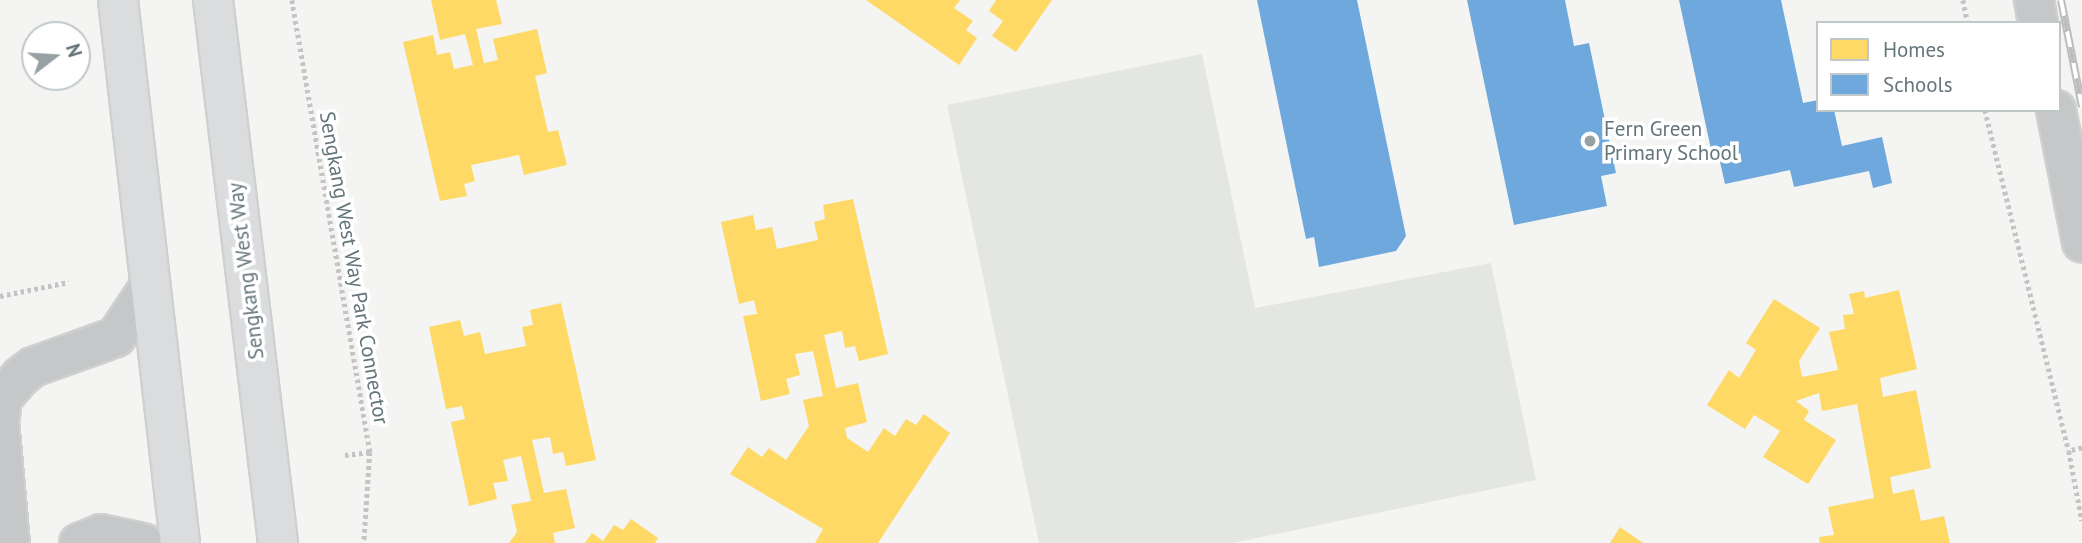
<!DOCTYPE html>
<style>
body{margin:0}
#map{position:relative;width:2082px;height:543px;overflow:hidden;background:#f4f4f3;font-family:"PT Sans",sans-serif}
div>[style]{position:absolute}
.green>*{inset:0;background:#e4e6e1}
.homes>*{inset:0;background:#ffd966}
.schools>*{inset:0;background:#6fa8dc}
.path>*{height:4.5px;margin-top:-2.25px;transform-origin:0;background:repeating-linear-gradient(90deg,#c4c4c5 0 3.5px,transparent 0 7px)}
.roads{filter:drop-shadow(2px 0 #cfd0d0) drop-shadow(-2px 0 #cfd0d0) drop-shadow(0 2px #cfd0d0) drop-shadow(0 -2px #cfd0d0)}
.minor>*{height:38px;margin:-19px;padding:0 19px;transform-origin:19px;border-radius:19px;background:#c5c7c8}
.major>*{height:38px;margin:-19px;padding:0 19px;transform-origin:19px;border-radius:19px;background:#dbdcdd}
.rail>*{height:8px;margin-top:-4px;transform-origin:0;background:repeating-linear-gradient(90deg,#fff 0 16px,#bcbebe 0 32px);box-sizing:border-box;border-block:2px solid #bcbebe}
.dots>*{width:19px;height:19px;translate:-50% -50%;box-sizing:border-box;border:4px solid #fff;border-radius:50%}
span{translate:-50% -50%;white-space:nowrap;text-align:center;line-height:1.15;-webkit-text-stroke:7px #fff;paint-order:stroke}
.poi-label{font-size:21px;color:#64757a}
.left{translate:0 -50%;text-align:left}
.street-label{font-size:21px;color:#64757a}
.legend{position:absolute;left:1816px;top:21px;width:245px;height:91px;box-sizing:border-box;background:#fff;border:2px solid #c1c8ca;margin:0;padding:9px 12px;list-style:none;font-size:21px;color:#64757a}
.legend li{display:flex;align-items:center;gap:14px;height:35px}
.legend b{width:35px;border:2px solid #c1c8ca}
.north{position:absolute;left:21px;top:21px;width:70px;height:70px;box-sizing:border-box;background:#fff;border:2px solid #c1c8ca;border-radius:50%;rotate:73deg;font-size:19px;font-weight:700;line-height:28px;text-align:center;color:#64757a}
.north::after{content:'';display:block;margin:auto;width:24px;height:32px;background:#96a1a4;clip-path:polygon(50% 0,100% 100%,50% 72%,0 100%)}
</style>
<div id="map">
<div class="green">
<i style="clip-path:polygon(1202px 54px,1255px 308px,1491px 263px,1536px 480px,1232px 543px,1039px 543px,947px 105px)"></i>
</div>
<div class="homes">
<i style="clip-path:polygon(431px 0,496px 0,502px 24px,476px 29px,484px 63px,498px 60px,493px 39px,537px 29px,547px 73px,535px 76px,548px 132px,558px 130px,567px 165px,524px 175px,519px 155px,471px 165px,475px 181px,464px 184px,467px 196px,440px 201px,403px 42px,433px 35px,437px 55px,450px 52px,454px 69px,473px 65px,465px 34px,440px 40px)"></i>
<i style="clip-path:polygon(866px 0,960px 0,954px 8px,973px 21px,966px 30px,977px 38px,959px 65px)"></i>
<i style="clip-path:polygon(996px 0,1052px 0,1016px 52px,992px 36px,1003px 21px,989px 11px)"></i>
<i style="clip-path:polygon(853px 199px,888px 354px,859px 361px,855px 346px,845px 348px,842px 331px,824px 335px,836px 388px,858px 383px,867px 422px,845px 428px,847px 438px,868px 452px,884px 428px,895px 436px,906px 419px,916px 425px,924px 414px,950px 433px,878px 543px,815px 543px,823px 529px,730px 474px,748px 447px,762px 457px,769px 448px,786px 460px,809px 426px,803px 400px,823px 396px,813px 351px,795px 354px,800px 375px,786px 379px,790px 394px,761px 401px,743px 316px,757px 314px,754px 300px,739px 304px,721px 222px,753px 215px,756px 230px,772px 227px,777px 249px,818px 240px,814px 222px,825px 219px,823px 205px)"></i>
<i style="clip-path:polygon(1899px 290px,1917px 369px,1880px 378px,1883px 397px,1916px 390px,1931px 468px,1890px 477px,1893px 494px,1914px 489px,1921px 521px,1944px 516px,1950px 543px,1820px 543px,1819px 537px,1834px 535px,1828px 507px,1874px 498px,1857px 404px,1822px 411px,1819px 393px,1796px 401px,1809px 411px,1804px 420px,1836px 440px,1808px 484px,1763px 457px,1780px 431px,1754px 415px,1745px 429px,1707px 405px,1729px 370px,1739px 378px,1756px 350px,1746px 343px,1774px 299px,1820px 328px,1799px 361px,1802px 377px,1838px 370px,1829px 332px,1845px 329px,1843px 315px,1854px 314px,1849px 294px,1864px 291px,1865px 298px)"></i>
<i style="clip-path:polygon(561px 303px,596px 460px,566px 466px,563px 452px,553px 454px,550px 437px,532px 440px,544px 493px,566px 489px,575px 528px,553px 533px,555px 543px,509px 543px,517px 532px,511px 505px,531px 501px,521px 456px,503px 460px,508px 481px,493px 483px,497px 499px,469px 506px,451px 422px,465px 419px,462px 406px,446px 409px,429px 327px,460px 320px,464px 336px,480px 332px,485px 354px,526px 346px,522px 327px,533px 325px,530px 310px)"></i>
<i style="clip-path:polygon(631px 519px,658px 538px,655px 543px,585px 543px,592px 533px,603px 541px,614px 525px,623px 530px)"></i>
<i style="clip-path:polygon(1620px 527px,1643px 543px,1610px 543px)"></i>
</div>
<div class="schools">
<i style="clip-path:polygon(1257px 0,1357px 0,1406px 236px,1396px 251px,1319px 267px,1314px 237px,1306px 239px)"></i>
<i style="clip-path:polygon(1467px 0,1565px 0,1574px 46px,1589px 43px,1616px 173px,1601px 176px,1607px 206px,1514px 225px)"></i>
<i style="clip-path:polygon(1679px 0,1781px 0,1803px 103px,1818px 100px,1818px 110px,1834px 110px,1842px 146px,1882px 137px,1892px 183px,1873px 188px,1869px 171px,1794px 187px,1790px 170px,1725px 184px,1718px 153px,1712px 154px)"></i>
</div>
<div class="path">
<i style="left:292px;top:0;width:459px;rotate:80.2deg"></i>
<i style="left:370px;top:452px;width:91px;rotate:93.8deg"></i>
<i style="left:1963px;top:0;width:24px;rotate:78deg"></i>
<i style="left:1985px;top:110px;width:351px;rotate:76.2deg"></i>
<i style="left:0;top:296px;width:70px;rotate:-11.5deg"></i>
<i style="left:2082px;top:448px;width:13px;rotate:167deg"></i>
<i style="left:2069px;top:451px;width:71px;rotate:79.5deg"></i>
<i style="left:345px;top:455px;width:25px;rotate:-7deg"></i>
</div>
<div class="roads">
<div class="minor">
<i style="left:2034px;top:0;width:23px;rotate:80deg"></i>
<i style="left:2056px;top:110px;width:135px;rotate:78.9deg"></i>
<i style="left:0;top:416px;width:18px;rotate:-84deg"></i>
<i style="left:2px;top:398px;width:28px;rotate:-49deg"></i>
<i style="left:20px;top:377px;width:16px;rotate:-38deg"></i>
<i style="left:33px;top:367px;width:88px;rotate:-19.9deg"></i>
<i style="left:116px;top:337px;width:58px;rotate:-56.3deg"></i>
<i style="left:0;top:431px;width:112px;rotate:84.9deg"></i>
<i style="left:79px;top:543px;width:24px;rotate:-22deg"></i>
<i style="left:101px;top:534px;width:43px;rotate:12.1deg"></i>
</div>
<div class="major">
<i style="left:118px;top:0;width:547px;rotate:83.49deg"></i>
<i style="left:213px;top:0;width:547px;rotate:83.17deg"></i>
</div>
</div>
<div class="rail">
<i style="left:2061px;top:0;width:109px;rotate:78.9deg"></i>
</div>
<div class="dots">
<i style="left:1590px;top:141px;background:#96a1a4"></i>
</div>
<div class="poi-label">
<span class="left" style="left:1604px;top:141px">Fern Green<br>Primary School</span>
</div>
<div class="street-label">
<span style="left:354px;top:268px;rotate:80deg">Sengkang West Way Park Connector</span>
<span style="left:246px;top:271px;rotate:-97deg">Sengkang West Way</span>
</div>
<ul class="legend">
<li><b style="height:19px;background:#ffd966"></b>Homes</li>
<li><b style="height:19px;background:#6fa8dc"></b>Schools</li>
</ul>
<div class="north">N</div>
</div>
